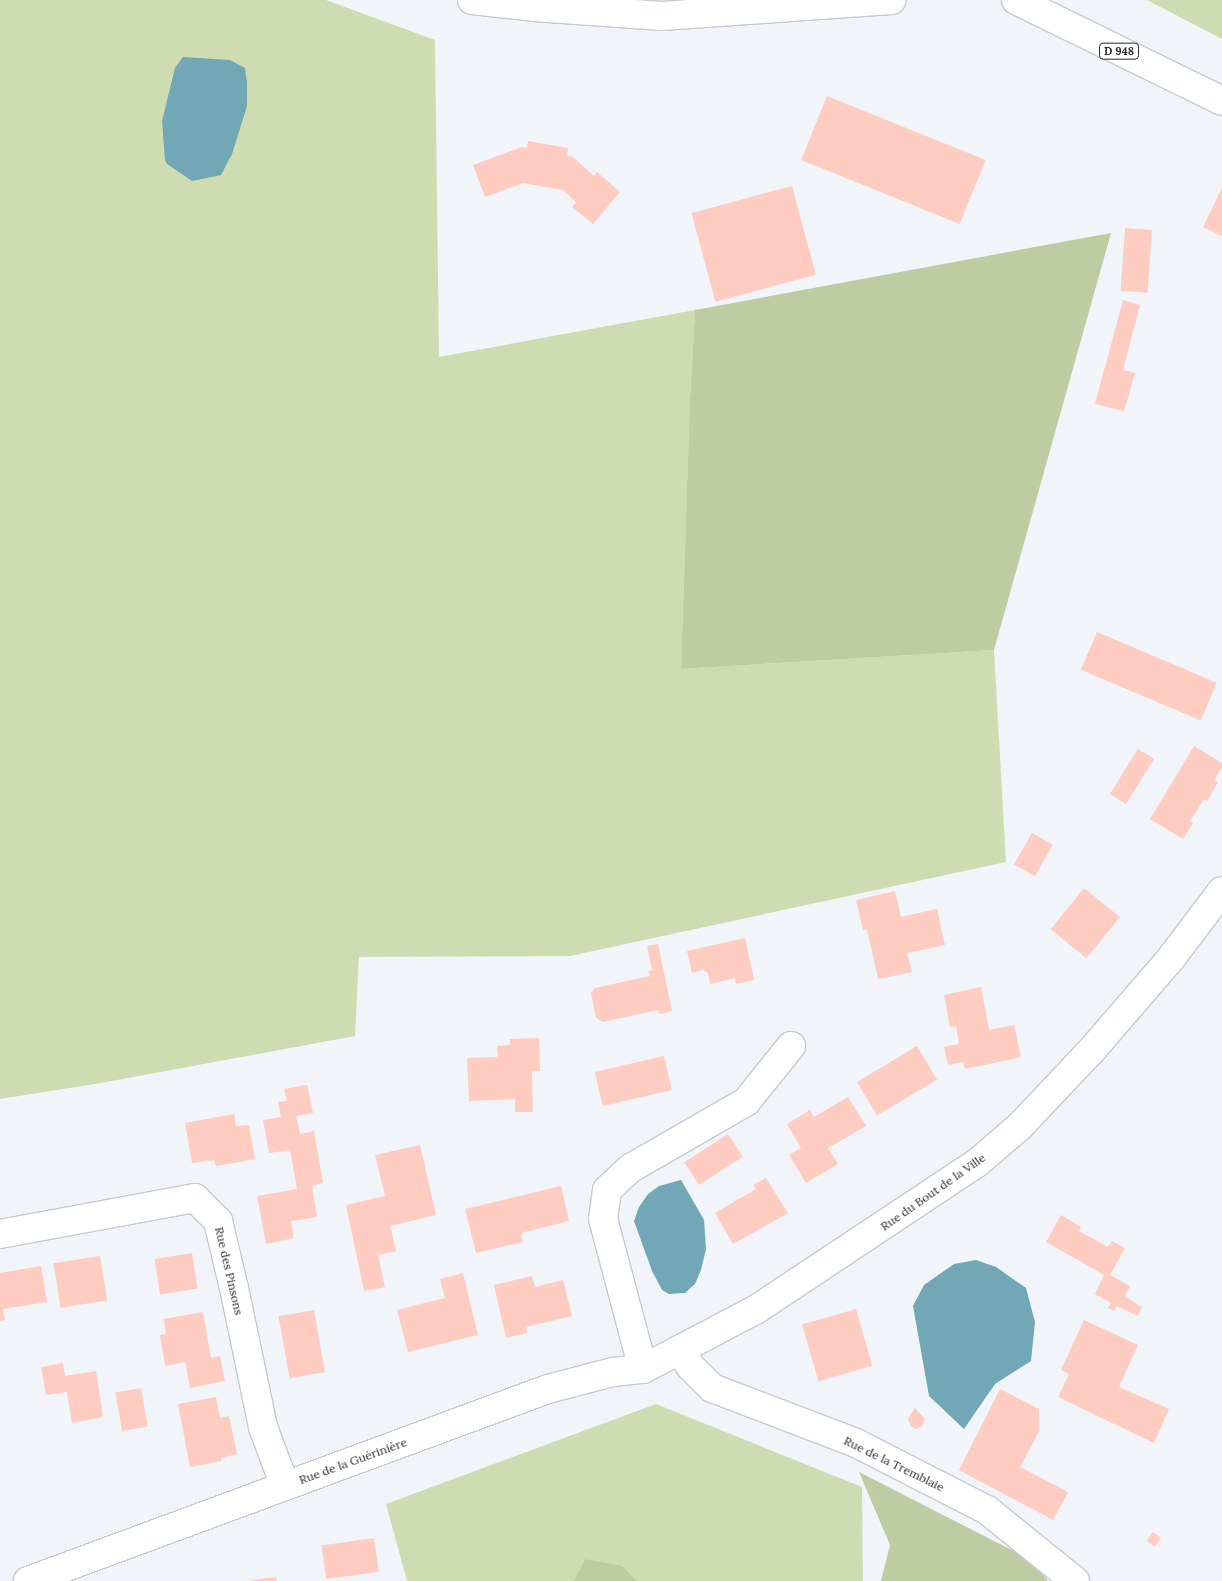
<!DOCTYPE html>
<meta charset="utf-8">
<style>
body{margin:0}
#map{position:relative;width:1222px;height:1581px;overflow:hidden;background:#f1f4f8;font-family:Lora,serif}
div>[style]{position:absolute}
.green>*{inset:0;background:#cfdcb2}
.forest>*{inset:0;background:#bfcca1}
.water>*{inset:0;background:#72a8b5}
.building>*{inset:0;background:#feccc1;transform-origin:0 0}
.roads{filter:drop-shadow(1px 0 #c7cace) drop-shadow(-1px 0 #c7cace) drop-shadow(0 1px #c7cace) drop-shadow(0 -1px #c7cace)}
.minor>*{height:28px;margin:-14px;padding:0 14px;transform-origin:14px;border-radius:14px;background:#fff}
.major>*{height:28px;margin:-14px;padding:0 14px;transform-origin:14px;border-radius:14px;background:#fff}
span{translate:-50% -50%;white-space:nowrap;text-align:center;line-height:1.15;-webkit-text-stroke:5px #fff;paint-order:stroke}
.shield-label span{padding:1px 4px;background:#fff;border:1px solid;border-radius:4px;-webkit-text-stroke-width:0}
.shield-label{font-size:11px;color:#262728;font-weight:700}
.street-label{font-size:12px;color:#262728}
</style>
<div id="map">
<div class="green">
<i style="clip-path:polygon(0 0,326px 0,435px 40px,439px 357px,695px 310px,690px 398px,681px 669px,994px 650px,1006px 862px,570px 956px,359px 957px,355px 1036px,101px 1083px,0 1099px)"></i>
<i style="clip-path:polygon(1147px 0,1222px 0,1222px 39px)"></i>
<i style="clip-path:polygon(656px 1404px,862px 1487px,863px 1581px,407px 1581px,386px 1504px)"></i>
</div>
<div class="forest">
<i style="clip-path:polygon(1111px 233px,994px 650px,681px 669px,690px 398px,695px 310px)"></i>
<i style="clip-path:polygon(859px 1472px,1031px 1560px,1048px 1581px,881px 1581px,890px 1545px)"></i>
<i style="clip-path:polygon(585px 1559px,622px 1566px,637px 1581px,574px 1581px)"></i>
</div>
<div class="water">
<i style="clip-path:polygon(183px 57px,230px 60px,245px 68px,247px 82px,247px 106px,232px 154px,221px 175px,192px 181px,167px 164px,165px 160px,162px 121px,175px 68px)"></i>
<i style="clip-path:polygon(681px 1180px,704px 1220px,706px 1249px,701px 1270px,695px 1284px,685px 1293px,669px 1294px,662px 1290px,652px 1271px,634px 1221px,639px 1207px,648px 1194px,659px 1186px)"></i>
<i style="clip-path:polygon(976px 1260px,996px 1267px,1026px 1288px,1035px 1322px,1031px 1361px,995px 1384px,964px 1429px,929px 1396px,913px 1306px,924px 1285px,954px 1264px)"></i>
</div>
<div class="building">
<i style="left:827px;top:96px;width:171px;height:69px;rotate:22deg"></i>
<i style="clip-path:polygon(528px 141px,568px 148px,567px 156px,573px 157px,594px 176px,597px 172px,620px 192px,593px 224px,572px 207px,576px 202px,563px 190px,523px 183px,485px 197px,473px 165px,522px 147px,527px 148px)"></i>
<i style="left:792px;top:186px;width:92px;height:104px;rotate:75deg"></i>
<i style="clip-path:polygon(1222px 188px,1222px 236px,1203px 227px)"></i>
<i style="left:1125px;top:228px;width:27px;height:63px;rotate:4deg"></i>
<i style="clip-path:polygon(1123px 300px,1140px 305px,1123px 370px,1135px 373px,1124px 411px,1095px 404px)"></i>
<i style="left:1097px;top:632px;width:130px;height:41px;rotate:23deg"></i>
<i style="clip-path:polygon(1194px 746px,1222px 763px,1222px 767px,1214px 780px,1218px 782px,1207px 801px,1204px 799px,1190px 821px,1193px 823px,1183px 839px,1150px 819px)"></i>
<i style="left:1138px;top:749px;width:19px;height:53px;rotate:32deg"></i>
<i style="left:1032px;top:833px;width:24px;height:36px;rotate:30deg"></i>
<i style="left:1084px;top:888px;width:46px;height:53px;rotate:39deg"></i>
<i style="clip-path:polygon(895px 891px,901px 917px,937px 909px,945px 945px,907px 953px,912px 972px,878px 979px,867px 929px,863px 930px,856px 900px)"></i>
<i style="clip-path:polygon(745px 938px,754px 980px,736px 984px,735px 978px,710px 984px,708px 973px,703px 970px,692px 973px,687px 951px)"></i>
<i style="clip-path:polygon(658px 944px,672px 1011px,659px 1014px,658px 1010px,603px 1022px,596px 1018px,591px 993px,595px 988px,650px 976px,648px 971px,652px 970px,647px 946px)"></i>
<i style="clip-path:polygon(981px 987px,989px 1030px,1014px 1025px,1021px 1057px,965px 1069px,963px 1062px,948px 1065px,944px 1047px,959px 1044px,956px 1026px,950px 1027px,944px 995px)"></i>
<i style="clip-path:polygon(539px 1038px,540px 1071px,532px 1071px,533px 1112px,515px 1112px,515px 1099px,469px 1101px,467px 1058px,498px 1057px,497px 1046px,510px 1045px,510px 1039px)"></i>
<i style="left:917px;top:1046px;width:39px;height:70px;rotate:59deg"></i>
<i style="left:664px;top:1056px;width:35px;height:71px;rotate:77deg"></i>
<i style="clip-path:polygon(307px 1085px,313px 1113px,296px 1116px,300px 1134px,314px 1131px,323px 1183px,312px 1186px,317px 1217px,291px 1221px,294px 1238px,266px 1244px,257px 1196px,297px 1189px,290px 1150px,269px 1153px,263px 1120px,281px 1117px,278px 1102px,287px 1101px,284px 1089px)"></i>
<i style="clip-path:polygon(848px 1097px,866px 1126px,828px 1148px,838px 1164px,806px 1183px,789px 1155px,801px 1148px,787px 1124px,810px 1110px,814px 1117px)"></i>
<i style="clip-path:polygon(234px 1114px,236px 1126px,249px 1125px,255px 1159px,216px 1166px,214px 1160px,192px 1163px,185px 1123px)"></i>
<i style="left:728px;top:1134px;width:27px;height:52px;rotate:57deg"></i>
<i style="clip-path:polygon(420px 1145px,436px 1215px,390px 1226px,396px 1251px,378px 1255px,385px 1287px,364px 1291px,346px 1205px,385px 1196px,375px 1155px)"></i>
<i style="clip-path:polygon(766px 1178px,788px 1213px,733px 1244px,715px 1213px,756px 1189px,753px 1185px)"></i>
<i style="clip-path:polygon(561px 1186px,569px 1221px,521px 1233px,523px 1242px,476px 1253px,465px 1209px)"></i>
<i style="clip-path:polygon(1061px 1215px,1081px 1227px,1079px 1231px,1108px 1247px,1112px 1241px,1125px 1248px,1110px 1275px,1130px 1286px,1125px 1296px,1142px 1307px,1138px 1316px,1116px 1306px,1114px 1311px,1108px 1308px,1111px 1303px,1095px 1294px,1104px 1275px,1046px 1242px)"></i>
<i style="left:192px;top:1253px;width:36px;height:38px;rotate:81deg"></i>
<i style="left:100px;top:1256px;width:45px;height:47px;rotate:81deg"></i>
<i style="clip-path:polygon(41px 1266px,47px 1302px,3px 1309px,5px 1320px,0 1321px,0 1273px)"></i>
<i style="clip-path:polygon(463px 1273px,478px 1335px,408px 1352px,397px 1310px,445px 1298px,440px 1279px)"></i>
<i style="clip-path:polygon(532px 1276px,535px 1287px,563px 1280px,572px 1316px,526px 1327px,527px 1333px,506px 1338px,494px 1285px)"></i>
<i style="left:856px;top:1309px;width:59px;height:56px;rotate:74deg"></i>
<i style="left:314px;top:1310px;width:63px;height:36px;rotate:80deg"></i>
<i style="clip-path:polygon(203px 1312px,211px 1358px,220px 1356px,225px 1381px,190px 1388px,185px 1362px,165px 1366px,160px 1335px,166px 1334px,164px 1319px)"></i>
<i style="clip-path:polygon(1084px 1320px,1138px 1345px,1119px 1387px,1169px 1409px,1154px 1443px,1058px 1397px,1069px 1374px,1061px 1370px)"></i>
<i style="clip-path:polygon(63px 1363px,65px 1376px,96px 1371px,103px 1417px,72px 1423px,67px 1392px,46px 1395px,41px 1367px)"></i>
<i style="left:141px;top:1388px;width:39px;height:26px;rotate:80deg"></i>
<i style="clip-path:polygon(1000px 1389px,1039px 1409px,1039px 1431px,1020px 1467px,1068px 1492px,1053px 1520px,959px 1470px)"></i>
<i style="clip-path:polygon(216px 1397px,220px 1418px,229px 1416px,237px 1454px,221px 1458px,221px 1461px,190px 1467px,178px 1404px)"></i>
<i style="clip-path:polygon(915px 1408px,925px 1419px,922px 1426px,916px 1429px,911px 1426px,908px 1419px)"></i>
<i style="left:1153px;top:1532px;width:10px;height:11px;rotate:37deg"></i>
<i style="left:374px;top:1538px;width:34px;height:53px;rotate:82deg"></i>
<i style="clip-path:polygon(276px 1577px,277px 1581px,251px 1581px,251px 1580px)"></i>
</div>
<div class="roads">
<div class="minor">
<i style="left:472px;top:0;width:62px;rotate:6.4deg"></i>
<i style="left:534px;top:7px;width:128px;rotate:4deg"></i>
<i style="left:662px;top:16px;width:230px;rotate:-4deg"></i>
<i style="left:0;top:1234px;width:198px;rotate:-10.5deg"></i>
<i style="left:195px;top:1198px;width:33px;rotate:45deg"></i>
<i style="left:218px;top:1221px;width:69px;rotate:76.6deg"></i>
<i style="left:234px;top:1288px;width:142px;rotate:78.2deg"></i>
<i style="left:263px;top:1427px;width:63px;rotate:69.6deg"></i>
<i style="left:680px;top:1351px;width:18px;rotate:56deg"></i>
<i style="left:690px;top:1366px;width:31px;rotate:45deg"></i>
<i style="left:712px;top:1388px;width:154px;rotate:20.9deg"></i>
<i style="left:856px;top:1443px;width:147px;rotate:27.1deg"></i>
<i style="left:987px;top:1510px;width:113px;rotate:38.9deg"></i>
<i style="left:643px;top:1369px;width:155px;rotate:-104.9deg"></i>
<i style="left:603px;top:1219px;width:29px;rotate:-82deg"></i>
<i style="left:607px;top:1190px;width:33px;rotate:-43deg"></i>
<i style="left:631px;top:1168px;width:133px;rotate:-29.9deg"></i>
<i style="left:746px;top:1102px;width:72px;rotate:-51.2deg"></i>
<i style="left:28px;top:1581px;width:554px;rotate:-20.27deg"></i>
<i style="left:548px;top:1389px;width:67px;rotate:-14.7deg"></i>
<i style="left:613px;top:1372px;width:30px;rotate:-6deg"></i>
<i style="left:643px;top:1369px;width:129px;rotate:-27.8deg"></i>
<i style="left:757px;top:1309px;width:264px;rotate:-33.6deg"></i>
<i style="left:977px;top:1163px;width:57px;rotate:-40.7deg"></i>
<i style="left:1020px;top:1126px;width:103px;rotate:-46.6deg"></i>
<i style="left:1091px;top:1051px;width:124px;rotate:-49.2deg"></i>
<i style="left:1172px;top:957px;width:83px;rotate:-52.9deg"></i>
</div>
<div class="major">
<i style="left:1016px;top:0;width:229px;rotate:26.1deg"></i>
</div>
</div>
<div class="shield-label">
<span style="left:1119px;top:51px">D 948</span>
</div>
<div class="street-label">
<span style="left:933px;top:1192px;rotate:-35deg">Rue du Bout de la Ville</span>
<span style="left:229px;top:1271px;rotate:77deg">Rue des Pinsons</span>
<span style="left:353px;top:1461px;rotate:-20deg">Rue de la Guérinière</span>
<span style="left:894px;top:1464px;rotate:26deg">Rue de la Tremblaie</span>
</div>
</div>
